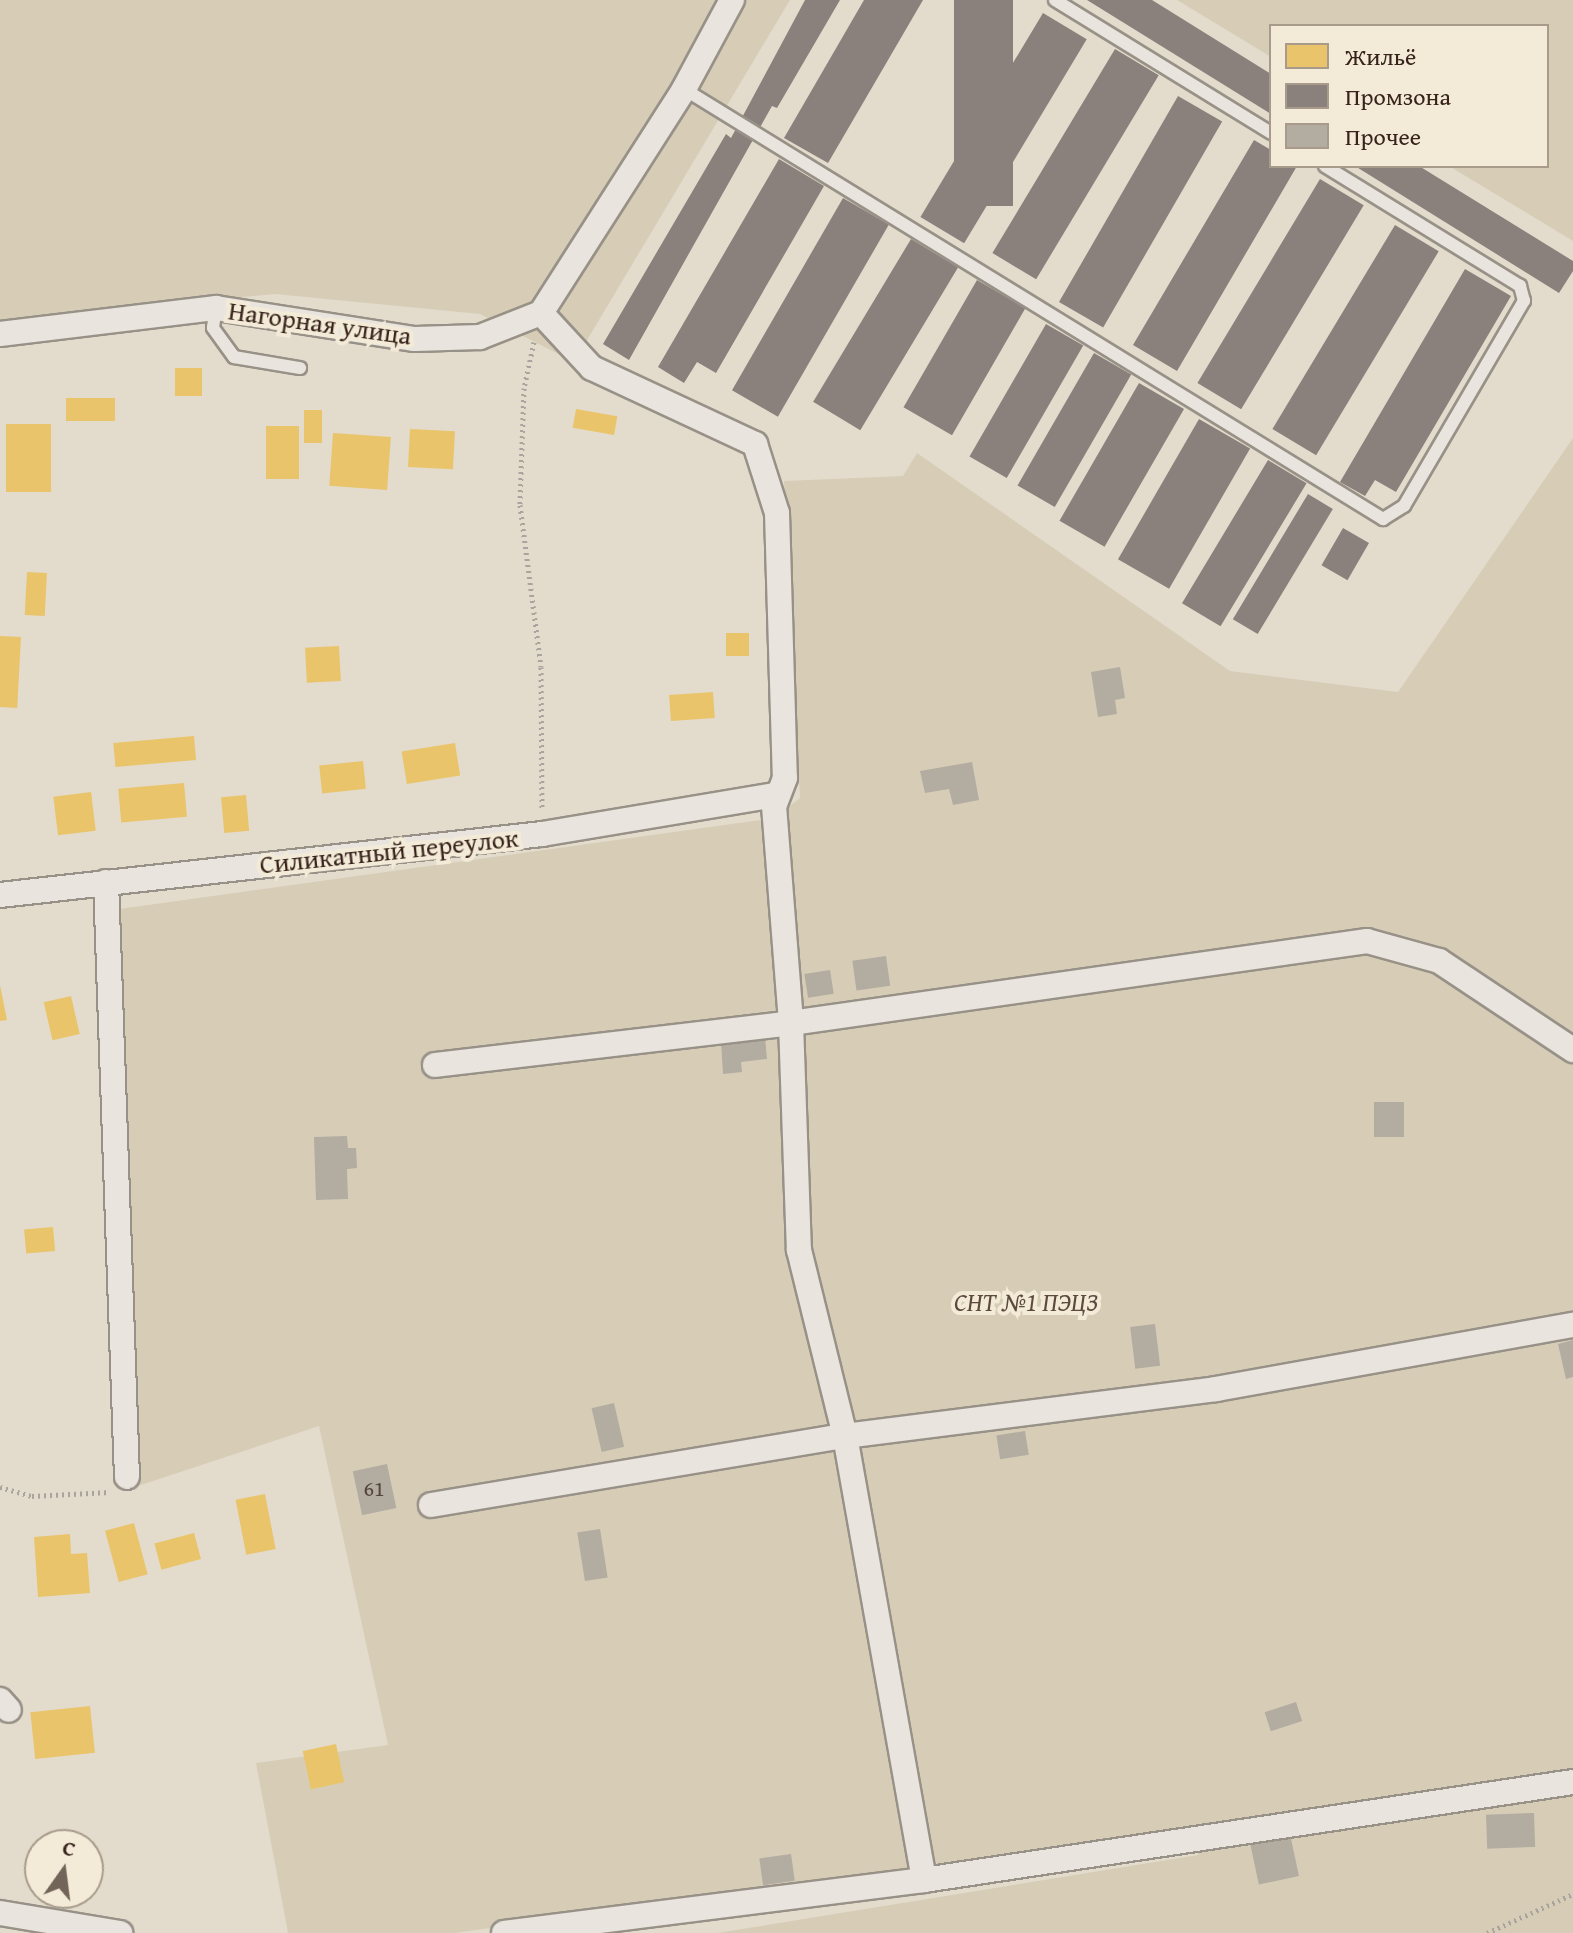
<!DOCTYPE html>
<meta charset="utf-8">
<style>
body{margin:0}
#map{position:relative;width:1573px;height:1933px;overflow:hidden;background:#e3dccc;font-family:"Gentium Book Plus",serif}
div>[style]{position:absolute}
.green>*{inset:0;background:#d7cdb7}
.homes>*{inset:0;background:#e9c46a;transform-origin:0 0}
.industry>*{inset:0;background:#8a817c;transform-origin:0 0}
.building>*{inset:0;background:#b2aca1;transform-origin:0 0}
.path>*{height:5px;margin-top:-2.5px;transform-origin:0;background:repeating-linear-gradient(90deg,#a9a49d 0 2px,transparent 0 6px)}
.roads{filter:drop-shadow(2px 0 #989187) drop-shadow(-2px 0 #989187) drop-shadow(0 2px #989187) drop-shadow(0 -2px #989187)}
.lane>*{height:12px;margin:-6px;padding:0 6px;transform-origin:6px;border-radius:6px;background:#e9e5de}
.street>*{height:24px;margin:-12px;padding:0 12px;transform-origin:12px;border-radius:12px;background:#e9e5de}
span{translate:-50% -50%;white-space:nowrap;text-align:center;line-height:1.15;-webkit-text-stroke:8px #f3ebd8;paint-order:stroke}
.number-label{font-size:22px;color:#56453c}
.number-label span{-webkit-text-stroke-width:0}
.street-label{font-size:26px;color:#37231b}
.park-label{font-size:26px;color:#5c4a3e;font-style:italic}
.legend{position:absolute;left:1269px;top:24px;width:280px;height:144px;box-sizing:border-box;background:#f3ebd8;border:2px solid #a89b8c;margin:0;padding:10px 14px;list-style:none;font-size:24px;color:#37231b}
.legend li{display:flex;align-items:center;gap:16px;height:40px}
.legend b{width:40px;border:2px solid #a89b8c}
.north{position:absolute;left:24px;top:1829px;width:80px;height:80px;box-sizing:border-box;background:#f3ebd8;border:2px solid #a89b8c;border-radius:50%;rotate:14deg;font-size:22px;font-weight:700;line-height:32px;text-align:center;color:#37231b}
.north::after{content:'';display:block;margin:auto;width:28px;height:36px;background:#736459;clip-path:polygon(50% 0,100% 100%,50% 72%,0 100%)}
</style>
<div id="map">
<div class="green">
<i style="clip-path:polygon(0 0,790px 0,574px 362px,480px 314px,275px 294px,0 321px)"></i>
<i style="clip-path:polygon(1177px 0,1573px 0,1573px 241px,1449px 166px,1547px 166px,1547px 26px,1271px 26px,1271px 57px)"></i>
<i style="clip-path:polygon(1573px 438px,1573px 1933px,717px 1933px,1198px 1855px,1186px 1831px,455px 1933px,288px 1933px,256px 1763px,388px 1745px,319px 1426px,138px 1486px,119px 909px,774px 818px,800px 798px,784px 481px,903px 476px,917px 453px,1230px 671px,1398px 692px)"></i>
</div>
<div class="homes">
<i style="left:175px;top:368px;width:27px;height:28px"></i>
<i style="left:66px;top:398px;width:49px;height:23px"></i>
<i style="left:576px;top:409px;width:42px;height:19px;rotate:10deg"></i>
<i style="left:304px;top:410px;width:18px;height:33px"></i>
<i style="left:6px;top:424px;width:45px;height:68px"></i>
<i style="left:266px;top:426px;width:33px;height:53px"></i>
<i style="left:410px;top:429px;width:45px;height:38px;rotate:3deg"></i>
<i style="left:333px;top:433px;width:58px;height:53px;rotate:4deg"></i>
<i style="left:27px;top:572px;width:20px;height:43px;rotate:3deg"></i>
<i style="left:726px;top:633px;width:23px;height:23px"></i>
<i style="left:0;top:636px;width:21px;height:71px;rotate:3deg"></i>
<i style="left:339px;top:646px;width:35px;height:34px;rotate:87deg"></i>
<i style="left:713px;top:692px;width:26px;height:44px;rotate:86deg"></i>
<i style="left:194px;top:736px;width:24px;height:81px;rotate:85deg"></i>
<i style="left:455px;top:743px;width:33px;height:54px;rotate:81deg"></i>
<i style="left:363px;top:761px;width:28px;height:44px;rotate:84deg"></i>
<i style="left:184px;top:783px;width:34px;height:66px;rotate:85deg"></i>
<i style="left:91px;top:792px;width:39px;height:38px;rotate:83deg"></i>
<i style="left:246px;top:795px;width:36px;height:25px;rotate:85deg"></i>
<i style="clip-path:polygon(0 985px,7px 1020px,0 1021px)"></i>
<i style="left:71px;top:996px;width:39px;height:28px;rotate:77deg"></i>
<i style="left:53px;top:1227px;width:24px;height:29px;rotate:85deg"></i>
<i style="left:265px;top:1494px;width:56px;height:30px;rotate:79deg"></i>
<i style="left:134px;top:1523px;width:53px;height:30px;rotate:75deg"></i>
<i style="left:194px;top:1533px;width:27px;height:41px;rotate:75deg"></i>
<i style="clip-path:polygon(70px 1534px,71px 1554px,87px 1553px,90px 1593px,38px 1597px,34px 1537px)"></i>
<i style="left:90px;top:1706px;width:47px;height:60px;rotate:84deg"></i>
<i style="left:336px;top:1744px;width:39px;height:34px;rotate:78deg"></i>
</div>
<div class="industry">
<i style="clip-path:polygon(805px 0,840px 0,777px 108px,772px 106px,629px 360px,603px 344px,726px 134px,731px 138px)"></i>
<i style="clip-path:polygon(864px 0,923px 0,828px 163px,784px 138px)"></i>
<i style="left:954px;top:0;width:59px;height:206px"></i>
<i style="clip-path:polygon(1087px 0,1152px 0,1271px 74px,1271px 114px)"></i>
<i style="left:1043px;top:13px;width:51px;height:238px;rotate:31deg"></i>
<i style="left:1115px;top:49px;width:51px;height:238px;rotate:31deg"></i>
<i style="left:1178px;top:96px;width:51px;height:238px;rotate:30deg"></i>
<i style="clip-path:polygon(1254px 140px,1271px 150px,1271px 166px,1297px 166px,1177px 371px,1133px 345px)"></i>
<i style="clip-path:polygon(779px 159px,824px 186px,716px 373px,697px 362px,684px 383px,658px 367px)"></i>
<i style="clip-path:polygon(1355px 166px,1419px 166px,1573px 261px,1573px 271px,1559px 293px)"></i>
<i style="left:1320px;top:179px;width:51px;height:238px;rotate:31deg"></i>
<i style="left:843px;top:198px;width:53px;height:222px;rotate:30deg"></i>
<i style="left:1395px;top:225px;width:51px;height:238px;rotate:31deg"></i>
<i style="left:911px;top:239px;width:55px;height:190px;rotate:31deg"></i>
<i style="clip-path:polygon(1465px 269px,1511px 296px,1396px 492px,1375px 480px,1365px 496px,1340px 482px)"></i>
<i style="left:977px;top:280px;width:56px;height:147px;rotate:30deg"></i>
<i style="left:1046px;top:324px;width:43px;height:153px;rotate:30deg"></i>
<i style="left:1094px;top:353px;width:43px;height:153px;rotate:30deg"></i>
<i style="left:1139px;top:383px;width:52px;height:159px;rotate:30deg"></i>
<i style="left:1199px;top:419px;width:59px;height:162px;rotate:30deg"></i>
<i style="left:1268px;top:460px;width:45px;height:167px;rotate:31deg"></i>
<i style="left:1308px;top:494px;width:29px;height:146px;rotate:31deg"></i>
<i style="left:1343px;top:528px;width:30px;height:43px;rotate:30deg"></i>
</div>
<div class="building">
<i style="clip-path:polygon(1120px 667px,1125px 698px,1115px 700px,1117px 714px,1098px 717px,1091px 672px)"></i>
<i style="clip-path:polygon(972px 762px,979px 800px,953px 805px,949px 789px,925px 793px,920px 771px)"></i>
<i style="left:886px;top:956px;width:30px;height:34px;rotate:82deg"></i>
<i style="left:830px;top:970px;width:24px;height:26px;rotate:81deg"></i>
<i style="clip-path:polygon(765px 1037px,767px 1059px,741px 1062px,742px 1072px,723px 1074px,721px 1041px)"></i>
<i style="left:1374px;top:1102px;width:30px;height:35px"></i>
<i style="clip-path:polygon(347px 1136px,348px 1148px,356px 1148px,357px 1168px,347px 1169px,348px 1199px,316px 1200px,314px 1137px)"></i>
<i style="left:1155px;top:1324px;width:42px;height:25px;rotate:83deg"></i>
<i style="clip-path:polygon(1573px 1340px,1573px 1377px,1566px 1379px,1558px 1344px)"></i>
<i style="left:614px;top:1403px;width:45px;height:23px;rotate:77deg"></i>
<i style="left:1025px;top:1431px;width:24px;height:29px;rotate:81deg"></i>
<i style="left:387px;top:1464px;width:45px;height:35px;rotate:78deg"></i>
<i style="left:600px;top:1529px;width:49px;height:23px;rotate:81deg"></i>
<i style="left:1296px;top:1702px;width:20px;height:33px;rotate:72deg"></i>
<i style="left:1534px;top:1813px;width:34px;height:48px;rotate:88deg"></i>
<i style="left:1290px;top:1834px;width:43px;height:41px;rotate:78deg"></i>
<i style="left:791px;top:1854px;width:27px;height:32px;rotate:82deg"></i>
</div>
<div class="path">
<i style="left:534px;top:342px;width:47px;rotate:102.3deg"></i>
<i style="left:524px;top:388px;width:117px;rotate:92deg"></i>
<i style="left:520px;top:505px;width:163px;rotate:82.6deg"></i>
<i style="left:541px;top:667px;width:142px;rotate:89.6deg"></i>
<i style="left:0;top:1487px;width:33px;rotate:16deg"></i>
<i style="left:32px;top:1496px;width:78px;rotate:-2.9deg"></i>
<i style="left:1487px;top:1933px;width:94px;rotate:-24.4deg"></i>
</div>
<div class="roads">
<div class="lane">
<i style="left:1055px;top:0;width:254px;rotate:31.6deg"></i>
<i style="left:684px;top:89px;width:821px;rotate:31.6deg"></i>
<i style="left:1383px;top:519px;width:25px;rotate:-32deg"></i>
<i style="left:1404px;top:506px;width:238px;rotate:-59.7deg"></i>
<i style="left:1524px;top:301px;width:16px;rotate:-105deg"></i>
<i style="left:1520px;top:286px;width:229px;rotate:-148.4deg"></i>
<i style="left:216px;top:308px;width:20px;rotate:99deg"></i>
<i style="left:213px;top:328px;width:36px;rotate:54deg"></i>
<i style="left:234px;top:357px;width:67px;rotate:9.5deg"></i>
</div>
<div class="street">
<i style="left:541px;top:313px;width:75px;rotate:47.2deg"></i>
<i style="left:592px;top:368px;width:180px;rotate:25deg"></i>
<i style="left:755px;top:444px;width:72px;rotate:72.3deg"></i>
<i style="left:777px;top:513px;width:265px;rotate:88.3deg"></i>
<i style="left:785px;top:778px;width:30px;rotate:111deg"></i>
<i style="left:774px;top:806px;width:218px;rotate:85.5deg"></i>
<i style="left:791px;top:1023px;width:227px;rotate:88deg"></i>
<i style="left:799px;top:1250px;width:192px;rotate:76.1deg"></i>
<i style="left:845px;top:1436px;width:451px;rotate:79.9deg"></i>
<i style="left:541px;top:313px;width:266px;rotate:-57.4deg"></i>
<i style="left:684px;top:89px;width:101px;rotate:-61.7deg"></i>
<i style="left:0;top:334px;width:218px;rotate:-6.9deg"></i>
<i style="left:216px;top:308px;width:201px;rotate:8.9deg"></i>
<i style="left:415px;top:339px;width:65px;rotate:-1.8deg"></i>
<i style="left:480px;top:337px;width:66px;rotate:-21.5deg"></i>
<i style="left:106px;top:882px;width:595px;rotate:87.98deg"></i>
<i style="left:0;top:895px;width:545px;rotate:-6.42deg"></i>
<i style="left:542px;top:834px;width:237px;rotate:-9.5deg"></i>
<i style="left:435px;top:1065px;width:358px;rotate:-6.7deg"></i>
<i style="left:791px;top:1023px;width:582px;rotate:-8.1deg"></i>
<i style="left:1367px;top:941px;width:75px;rotate:15.5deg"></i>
<i style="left:1439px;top:961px;width:161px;rotate:33.6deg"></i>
<i style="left:431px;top:1505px;width:420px;rotate:-9.5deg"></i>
<i style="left:845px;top:1436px;width:374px;rotate:-7.2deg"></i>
<i style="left:1216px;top:1389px;width:363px;rotate:-10.2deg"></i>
<i style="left:0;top:1700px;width:13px;rotate:48deg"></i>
<i style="left:0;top:1913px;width:122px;rotate:9.5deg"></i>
<i style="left:504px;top:1933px;width:423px;rotate:-7.2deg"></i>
<i style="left:924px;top:1880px;width:656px;rotate:-8.59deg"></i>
</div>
</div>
<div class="number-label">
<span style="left:374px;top:1489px">61</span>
</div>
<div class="street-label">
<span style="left:320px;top:323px;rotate:8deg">Нагорная улица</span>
<span style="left:389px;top:851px;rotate:-6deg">Силикатный переулок</span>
</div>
<div class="park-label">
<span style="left:1026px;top:1302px">СНТ №1 ПЭЦЗ</span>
</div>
<ul class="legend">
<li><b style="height:22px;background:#e9c46a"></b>Жильё</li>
<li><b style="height:22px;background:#8a817c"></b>Промзона</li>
<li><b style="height:22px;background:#b2aca1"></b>Прочее</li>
</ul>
<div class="north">С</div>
</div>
